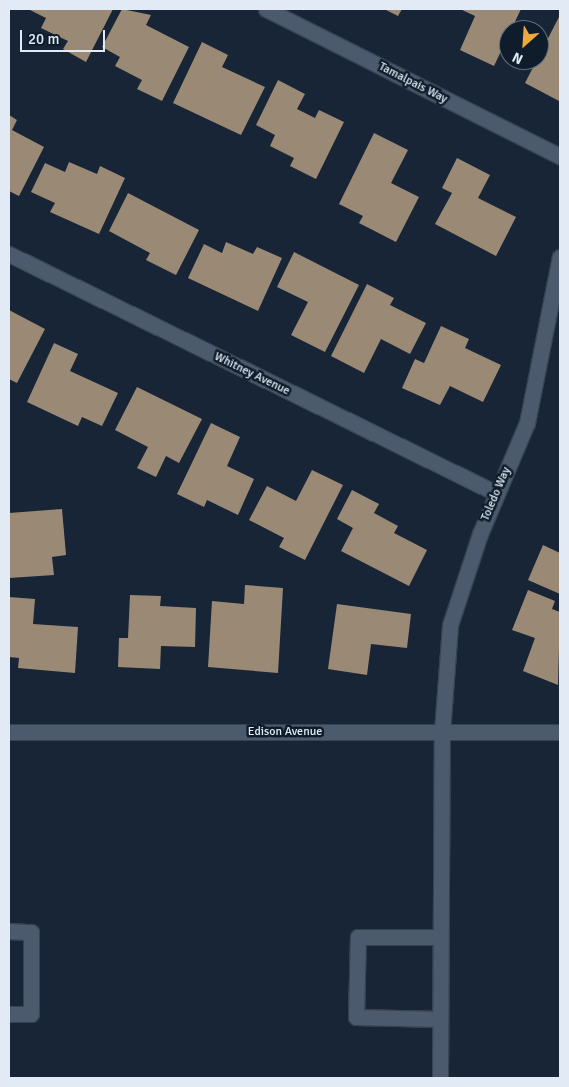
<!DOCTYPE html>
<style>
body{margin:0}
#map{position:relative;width:569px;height:1087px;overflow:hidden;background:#182536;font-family:Signika,sans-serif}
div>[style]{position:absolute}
.building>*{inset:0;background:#9a8a75}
.roads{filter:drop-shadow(1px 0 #384351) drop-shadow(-1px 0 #384351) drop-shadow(0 1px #384351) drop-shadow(0 -1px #384351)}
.lane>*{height:15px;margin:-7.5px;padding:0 7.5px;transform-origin:7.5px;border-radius:7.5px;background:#4b5a6d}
.street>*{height:15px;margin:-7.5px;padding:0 7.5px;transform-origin:7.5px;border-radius:7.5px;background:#4b5a6d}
.secondary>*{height:15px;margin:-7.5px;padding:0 7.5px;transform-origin:7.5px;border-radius:7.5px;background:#4b5a6d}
span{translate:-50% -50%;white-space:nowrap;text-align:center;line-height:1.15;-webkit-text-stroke:5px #0e1c2b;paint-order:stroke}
.street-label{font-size:12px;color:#e1eaf5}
.frame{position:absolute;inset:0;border:10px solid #e1eaf5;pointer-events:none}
.north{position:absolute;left:499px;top:20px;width:50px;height:50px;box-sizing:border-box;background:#0e1c2b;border:1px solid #626e7c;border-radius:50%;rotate:206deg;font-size:14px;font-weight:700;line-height:20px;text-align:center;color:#e1eaf5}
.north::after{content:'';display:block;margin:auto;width:18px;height:22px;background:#eea83c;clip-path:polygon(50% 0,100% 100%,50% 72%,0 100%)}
.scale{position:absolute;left:20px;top:30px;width:85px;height:22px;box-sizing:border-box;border:2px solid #e1eaf5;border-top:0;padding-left:6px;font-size:15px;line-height:18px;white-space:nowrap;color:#e1eaf5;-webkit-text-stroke:4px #0e1c2b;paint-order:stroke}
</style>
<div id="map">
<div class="building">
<i style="clip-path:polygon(28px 9px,113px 9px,86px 62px,63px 49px,68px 41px,41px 28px,46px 18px)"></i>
<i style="clip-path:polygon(122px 9px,151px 15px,146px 25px,189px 47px,162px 101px,137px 89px,142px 80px,115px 66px,120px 57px,102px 47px)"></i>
<i style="clip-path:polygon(384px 9px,402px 9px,398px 16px)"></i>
<i style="clip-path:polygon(460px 9px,521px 9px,494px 66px,460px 50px,475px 16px)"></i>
<i style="clip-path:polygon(560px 15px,560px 99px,559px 101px,525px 83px)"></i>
<i style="clip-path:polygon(202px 42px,228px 55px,222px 67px,265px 87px,241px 135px,173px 103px)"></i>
<i style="clip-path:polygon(278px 80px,305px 94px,297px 109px,315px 118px,319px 110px,344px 122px,316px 179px,290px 166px,294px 158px,270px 146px,275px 135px,256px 125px)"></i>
<i style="clip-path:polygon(9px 115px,17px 120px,12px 130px,44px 147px,19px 196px,9px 191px)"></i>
<i style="clip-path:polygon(374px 133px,408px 150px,391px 183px,419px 197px,396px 242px,359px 223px,363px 216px,339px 204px)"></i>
<i style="clip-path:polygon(457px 158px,490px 175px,478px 198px,516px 217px,496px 256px,435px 224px,452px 193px,442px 188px)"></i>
<i style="clip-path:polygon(69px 162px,97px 174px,100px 166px,125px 178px,99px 234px,50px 212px,55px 203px,31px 192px,45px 163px,65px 172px)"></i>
<i style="clip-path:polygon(128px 193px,199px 230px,176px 275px,146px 260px,150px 253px,109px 231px)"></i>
<i style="clip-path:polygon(226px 242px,253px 254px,257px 247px,282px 258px,258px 311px,188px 278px,204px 244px,222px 253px)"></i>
<i style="clip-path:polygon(294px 252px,359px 285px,325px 352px,291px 335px,308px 302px,277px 287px)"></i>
<i style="clip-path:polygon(367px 284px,394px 298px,390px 305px,426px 323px,410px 354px,381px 339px,364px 373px,331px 356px)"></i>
<i style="clip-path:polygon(9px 310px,45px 329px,17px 383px,9px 379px)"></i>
<i style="clip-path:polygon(441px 326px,469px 339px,465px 348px,501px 365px,483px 402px,450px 386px,440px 405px,402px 388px,415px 359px,424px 363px)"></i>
<i style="clip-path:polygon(54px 343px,78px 354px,70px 371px,118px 393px,102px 426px,82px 417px,78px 426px,27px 402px)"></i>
<i style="clip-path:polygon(137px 387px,202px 419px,179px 463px,166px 456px,156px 477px,137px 468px,148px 447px,115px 430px)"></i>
<i style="clip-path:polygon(211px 423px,240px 437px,227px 466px,254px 479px,238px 515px,207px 500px,204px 507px,177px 494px)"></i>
<i style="clip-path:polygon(312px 470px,343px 485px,305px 560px,279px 547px,284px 538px,249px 520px,267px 486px,296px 501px)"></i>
<i style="clip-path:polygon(352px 490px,379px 504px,374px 513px,398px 526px,394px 533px,427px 550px,409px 586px,341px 551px,353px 528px,337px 519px)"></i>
<i style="clip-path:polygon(62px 509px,66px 555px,52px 557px,54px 575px,9px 578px,9px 513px)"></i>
<i style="clip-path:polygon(543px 545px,560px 553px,560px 594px,528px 580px)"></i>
<i style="clip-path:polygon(245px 585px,283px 588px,278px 673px,208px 667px,212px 601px,244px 604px)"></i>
<i style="clip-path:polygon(528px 590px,555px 601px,552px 609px,560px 612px,558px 685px,523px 671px,535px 638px,512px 630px)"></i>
<i style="clip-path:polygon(130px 595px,161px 596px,160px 606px,196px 608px,195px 647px,161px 646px,160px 669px,118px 667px,119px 638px,128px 638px)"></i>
<i style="clip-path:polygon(9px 597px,35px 599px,33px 624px,78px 627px,75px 673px,18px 668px,19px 658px,9px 657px)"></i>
<i style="clip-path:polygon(337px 604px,411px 614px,407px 648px,371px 644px,367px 675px,328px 669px)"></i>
</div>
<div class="roads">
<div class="lane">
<i style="left:9px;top:931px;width:22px;rotate:3deg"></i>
<i style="left:31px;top:932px;width:82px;rotate:90deg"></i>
<i style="left:31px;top:1014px;width:22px;rotate:180deg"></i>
<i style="left:440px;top:1019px;width:84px;rotate:-178.6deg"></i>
<i style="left:356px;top:1017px;width:80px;rotate:-88.6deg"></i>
<i style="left:358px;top:937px;width:82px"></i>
<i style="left:440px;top:1078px;width:346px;rotate:-89.7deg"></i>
</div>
<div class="street">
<i style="left:266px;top:9px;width:329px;rotate:26.6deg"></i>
<i style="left:9px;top:254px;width:542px;rotate:26.14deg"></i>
<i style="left:442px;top:732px;width:107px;rotate:-85.7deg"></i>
<i style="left:450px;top:625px;width:96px;rotate:-71.8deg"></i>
<i style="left:480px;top:534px;width:121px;rotate:-67.1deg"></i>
<i style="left:527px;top:423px;width:169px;rotate:-78.8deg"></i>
</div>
<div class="secondary">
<i style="left:9px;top:732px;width:551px"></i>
</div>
</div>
<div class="street-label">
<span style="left:413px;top:83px;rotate:27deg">Tamalpais Way</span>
<span style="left:252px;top:374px;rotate:26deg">Whitney Avenue</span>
<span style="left:496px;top:494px;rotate:-67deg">Toledo Way</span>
<span style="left:285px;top:732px">Edison Avenue</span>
</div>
<div class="frame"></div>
<div class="north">N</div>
<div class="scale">20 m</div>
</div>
